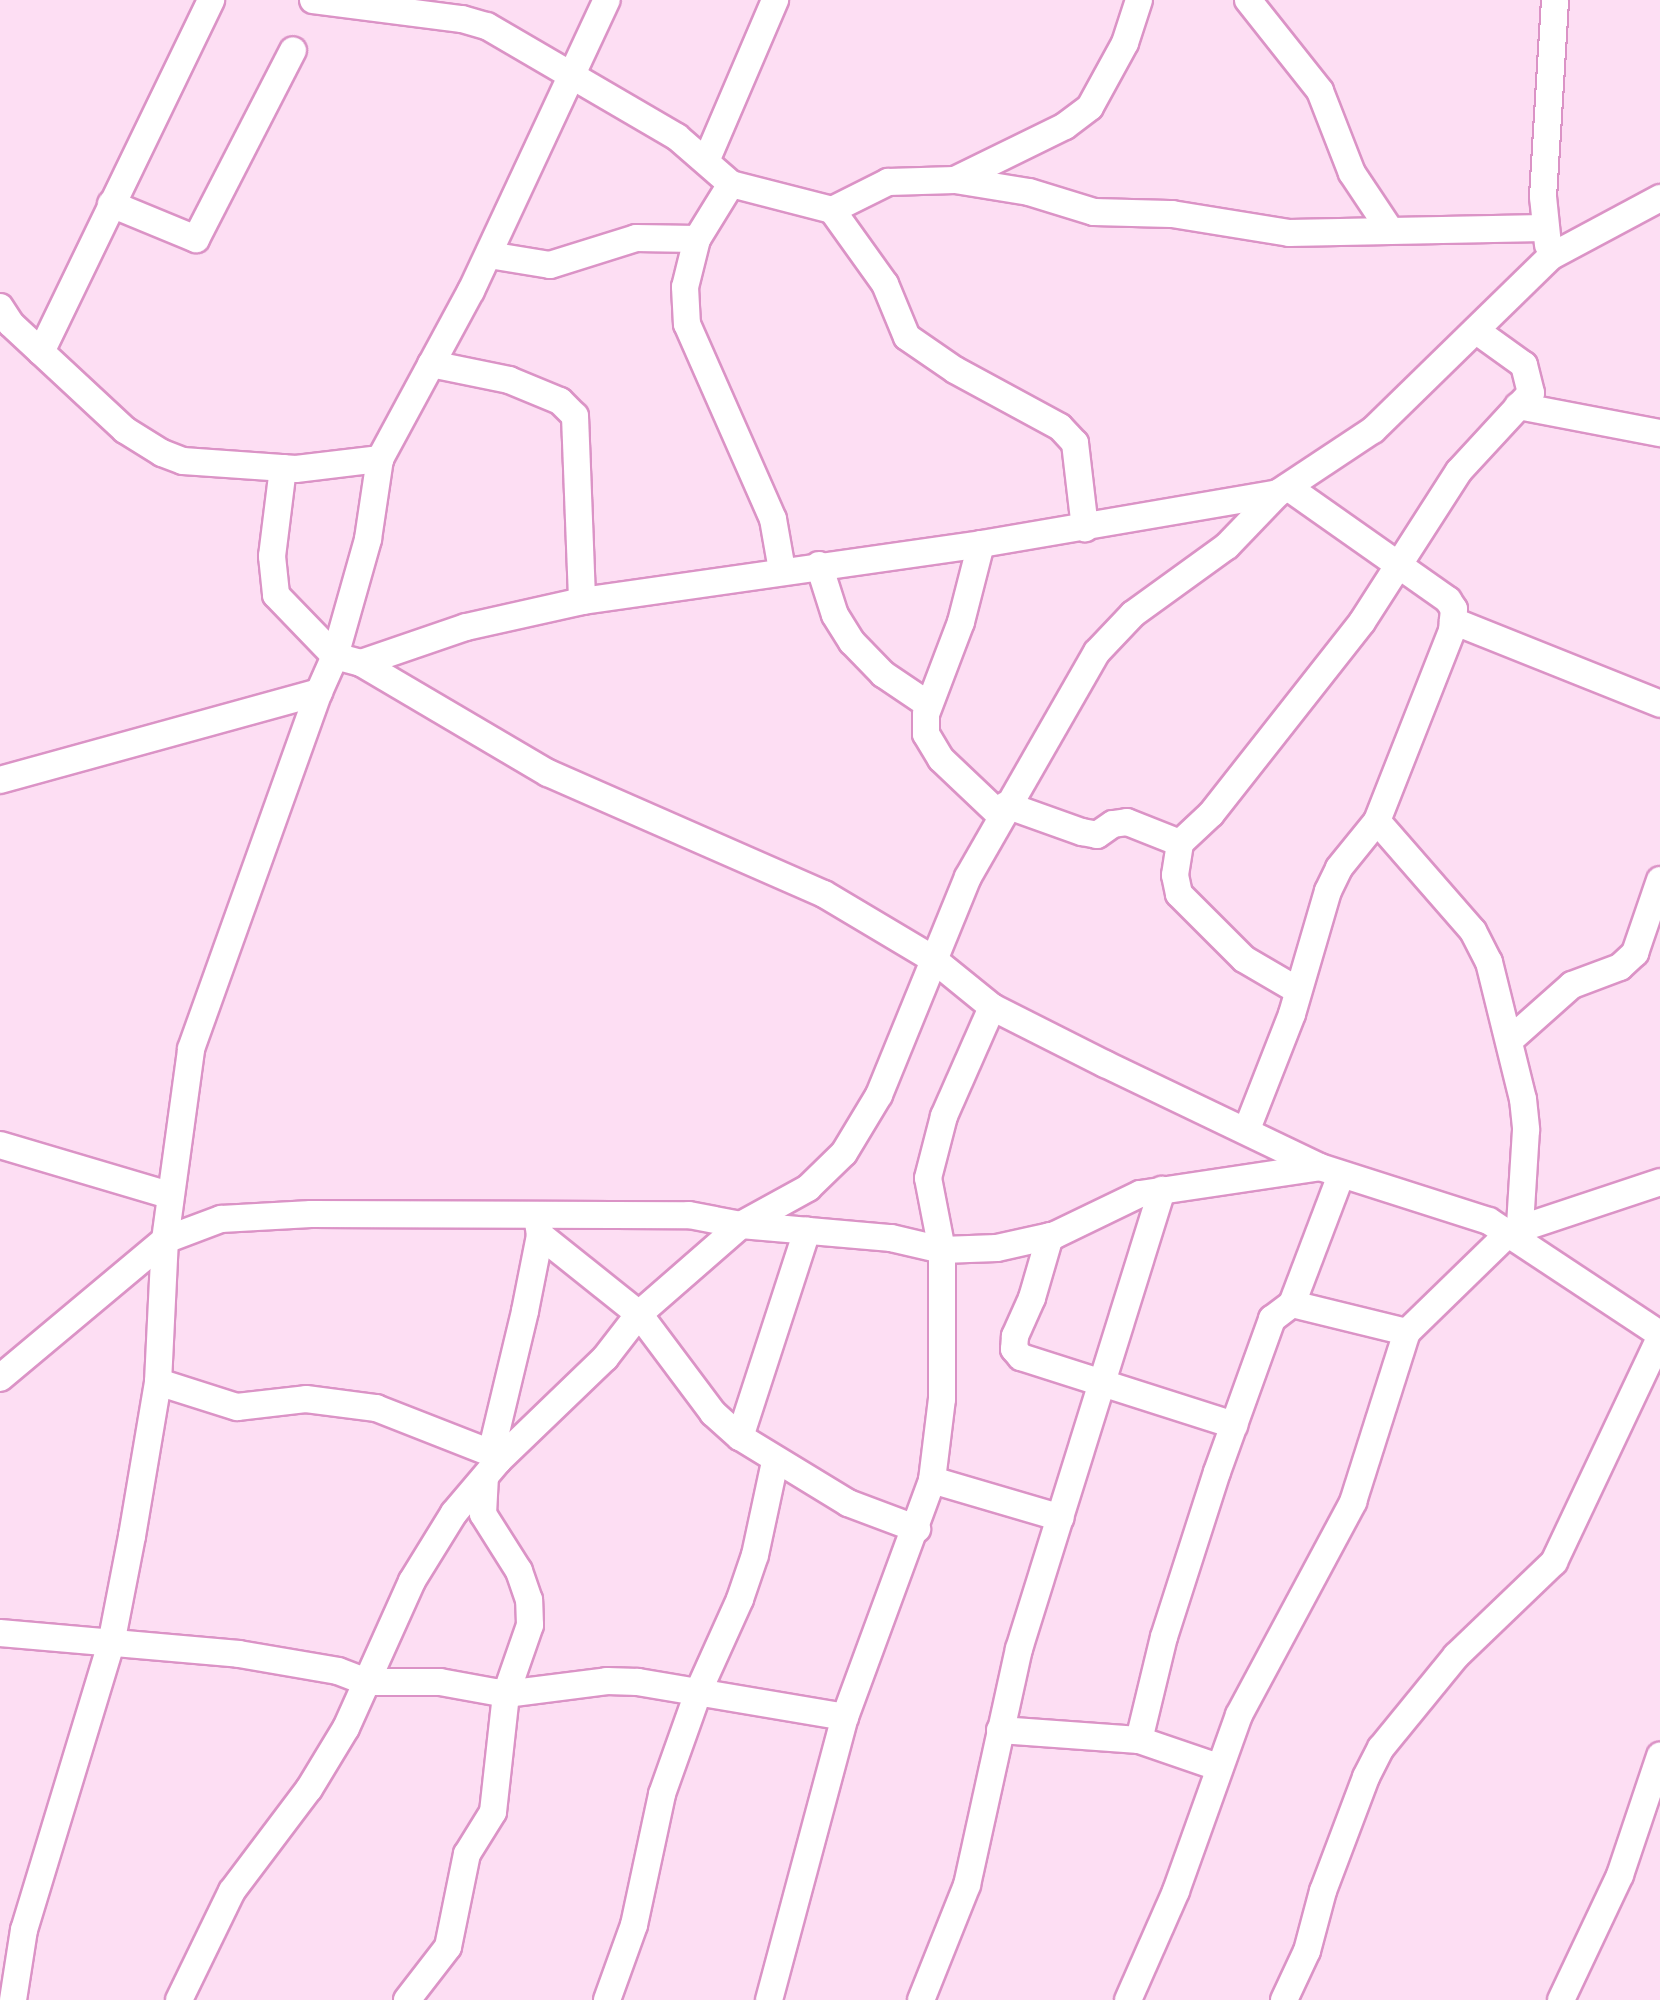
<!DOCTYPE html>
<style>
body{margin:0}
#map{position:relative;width:1660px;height:2000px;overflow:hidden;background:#fddef3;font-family:Manrope,sans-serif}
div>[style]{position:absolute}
.roads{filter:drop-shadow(2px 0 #db93c6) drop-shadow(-2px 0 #db93c6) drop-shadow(0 2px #db93c6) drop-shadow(0 -2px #db93c6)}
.minor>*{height:26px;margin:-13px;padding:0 13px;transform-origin:13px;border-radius:13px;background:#fff}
span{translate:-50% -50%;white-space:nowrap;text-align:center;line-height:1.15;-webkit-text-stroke:7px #fff;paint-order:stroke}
</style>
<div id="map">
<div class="roads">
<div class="minor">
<i style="left:313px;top:0;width:150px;rotate:7.3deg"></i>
<i style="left:462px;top:19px;width:26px;rotate:16deg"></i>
<i style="left:487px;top:26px;width:220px;rotate:30.3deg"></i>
<i style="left:677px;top:137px;width:72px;rotate:41deg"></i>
<i style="left:731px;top:184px;width:104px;rotate:14.4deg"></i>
<i style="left:832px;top:210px;width:63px;rotate:-26.6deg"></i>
<i style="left:888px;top:182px;width:67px;rotate:-1.7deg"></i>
<i style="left:955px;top:180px;width:75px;rotate:9.2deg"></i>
<i style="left:1029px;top:192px;width:68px;rotate:17.1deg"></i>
<i style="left:1094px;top:212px;width:78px;rotate:1.5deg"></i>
<i style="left:1172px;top:214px;width:119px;rotate:9.2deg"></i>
<i style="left:1289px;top:233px;width:255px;rotate:-1.1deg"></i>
<i style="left:1248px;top:0;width:116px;rotate:51.6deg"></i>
<i style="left:1320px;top:91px;width:88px;rotate:68.7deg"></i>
<i style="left:1352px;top:173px;width:69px;rotate:56.3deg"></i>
<i style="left:707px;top:159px;width:173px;rotate:-66.8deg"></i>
<i style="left:955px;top:180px;width:123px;rotate:-26.1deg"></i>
<i style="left:1065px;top:126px;width:31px;rotate:-37deg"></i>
<i style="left:1090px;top:107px;width:73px;rotate:-61.3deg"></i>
<i style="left:1125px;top:43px;width:45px;rotate:-72deg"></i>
<i style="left:731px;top:184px;width:65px;rotate:121.7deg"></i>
<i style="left:697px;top:239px;width:49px;rotate:104deg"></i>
<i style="left:685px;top:287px;width:37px;rotate:87deg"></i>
<i style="left:687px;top:324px;width:213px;rotate:66.2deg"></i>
<i style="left:773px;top:519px;width:52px;rotate:80deg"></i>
<i style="left:111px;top:204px;width:92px;rotate:22.4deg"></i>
<i style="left:196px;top:239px;width:212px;rotate:-62.8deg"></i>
<i style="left:832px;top:210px;width:91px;rotate:54.4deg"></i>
<i style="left:885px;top:284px;width:57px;rotate:67.5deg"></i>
<i style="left:907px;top:337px;width:58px;rotate:34.5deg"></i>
<i style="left:955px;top:370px;width:119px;rotate:28.5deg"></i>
<i style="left:1060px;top:427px;width:22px;rotate:47deg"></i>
<i style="left:1075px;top:443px;width:86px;rotate:83.3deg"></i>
<i style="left:1548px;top:245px;width:48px;rotate:-95.9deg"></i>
<i style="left:1543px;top:197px;width:197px;rotate:-86.5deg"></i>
<i style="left:489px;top:255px;width:62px;rotate:9.3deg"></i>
<i style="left:550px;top:265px;width:90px;rotate:-17.4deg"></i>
<i style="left:636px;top:238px;width:61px;rotate:0.9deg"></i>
<i style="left:0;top:307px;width:20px;rotate:57deg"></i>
<i style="left:11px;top:324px;width:156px;rotate:42.9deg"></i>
<i style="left:125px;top:430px;width:44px;rotate:31.9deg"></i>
<i style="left:162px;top:453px;width:22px;rotate:21deg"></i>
<i style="left:183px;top:461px;width:113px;rotate:4deg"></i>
<i style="left:296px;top:469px;width:85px;rotate:-6.8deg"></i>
<i style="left:41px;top:352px;width:391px;rotate:-64.2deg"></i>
<i style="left:431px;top:364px;width:80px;rotate:11.6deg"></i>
<i style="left:509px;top:380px;width:55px;rotate:22.4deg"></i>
<i style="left:560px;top:401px;width:21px;rotate:45deg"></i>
<i style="left:575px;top:416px;width:185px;rotate:87.8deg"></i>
<i style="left:1518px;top:406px;width:145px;rotate:10.8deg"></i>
<i style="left:283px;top:468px;width:89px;rotate:97.1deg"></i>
<i style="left:272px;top:556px;width:39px;rotate:84deg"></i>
<i style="left:276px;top:595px;width:85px;rotate:46deg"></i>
<i style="left:981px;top:544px;width:81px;rotate:104.4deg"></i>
<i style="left:961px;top:622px;width:98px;rotate:110.8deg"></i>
<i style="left:926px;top:714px;width:20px;rotate:90deg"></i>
<i style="left:926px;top:734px;width:29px;rotate:59deg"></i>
<i style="left:941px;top:759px;width:81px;rotate:43.5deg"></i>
<i style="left:819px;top:565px;width:52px;rotate:72.3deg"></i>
<i style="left:835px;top:615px;width:32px;rotate:58deg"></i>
<i style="left:852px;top:642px;width:45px;rotate:45.9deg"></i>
<i style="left:883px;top:674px;width:55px;rotate:34deg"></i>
<i style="left:1453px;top:621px;width:223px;rotate:21.8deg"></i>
<i style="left:335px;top:656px;width:122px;rotate:-74.2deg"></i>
<i style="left:368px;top:539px;width:81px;rotate:-81.5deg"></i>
<i style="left:380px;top:459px;width:191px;rotate:-61.6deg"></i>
<i style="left:471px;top:291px;width:321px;rotate:-65deg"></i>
<i style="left:361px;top:663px;width:217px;rotate:30.5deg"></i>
<i style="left:548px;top:773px;width:301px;rotate:23.7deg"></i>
<i style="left:824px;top:894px;width:127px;rotate:30.8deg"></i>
<i style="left:933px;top:959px;width:76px;rotate:39.1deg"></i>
<i style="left:992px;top:1007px;width:127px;rotate:26.8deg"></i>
<i style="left:1105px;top:1064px;width:238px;rotate:25.6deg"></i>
<i style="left:1320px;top:1167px;width:177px;rotate:17.7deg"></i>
<i style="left:1489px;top:1221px;width:205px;rotate:33.5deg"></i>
<i style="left:0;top:780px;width:331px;rotate:-15.4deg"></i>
<i style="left:319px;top:692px;width:39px;rotate:-66deg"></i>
<i style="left:335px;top:656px;width:27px;rotate:15deg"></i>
<i style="left:361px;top:663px;width:111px;rotate:-18.9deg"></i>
<i style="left:466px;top:627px;width:119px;rotate:-12.6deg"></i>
<i style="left:582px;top:601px;width:403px;rotate:-8.1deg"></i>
<i style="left:981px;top:544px;width:301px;rotate:-9.7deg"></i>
<i style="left:1278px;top:493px;width:114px;rotate:-33.6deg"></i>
<i style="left:1373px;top:430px;width:248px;rotate:-44.3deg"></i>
<i style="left:1550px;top:257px;width:125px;rotate:-28.2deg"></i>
<i style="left:1006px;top:805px;width:81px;rotate:19.6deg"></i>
<i style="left:1082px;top:832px;width:15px;rotate:11deg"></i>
<i style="left:1097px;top:835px;width:19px;rotate:-35deg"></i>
<i style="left:1113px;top:824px;width:14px;rotate:-8deg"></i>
<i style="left:1127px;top:822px;width:57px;rotate:21.6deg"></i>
<i style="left:1377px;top:821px;width:146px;rotate:48.9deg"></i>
<i style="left:1473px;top:931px;width:35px;rotate:63deg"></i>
<i style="left:1489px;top:962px;width:141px;rotate:76.1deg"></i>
<i style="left:1523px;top:1099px;width:31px;rotate:84deg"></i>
<i style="left:1526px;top:1130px;width:96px;rotate:93.6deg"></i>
<i style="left:1297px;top:990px;width:61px;rotate:-149.7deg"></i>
<i style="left:1244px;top:959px;width:92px;rotate:-135deg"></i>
<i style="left:1179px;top:894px;width:19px;rotate:-102deg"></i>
<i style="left:1175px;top:875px;width:32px;rotate:-81deg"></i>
<i style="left:1180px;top:843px;width:42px;rotate:-43.1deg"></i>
<i style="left:1211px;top:814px;width:244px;rotate:-51.8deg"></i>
<i style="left:1362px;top:622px;width:179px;rotate:-57.3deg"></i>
<i style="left:1459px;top:471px;width:106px;rotate:-47.3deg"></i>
<i style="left:1531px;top:393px;width:29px;rotate:-104deg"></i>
<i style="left:1524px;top:365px;width:57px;rotate:-144.3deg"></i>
<i style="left:1510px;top:1040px;width:83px;rotate:-41.6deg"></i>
<i style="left:1572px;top:985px;width:51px;rotate:-20.6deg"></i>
<i style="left:1620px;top:967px;width:21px;rotate:-43deg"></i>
<i style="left:1635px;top:953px;width:77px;rotate:-71.1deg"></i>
<i style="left:1247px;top:1129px;width:123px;rotate:-68.6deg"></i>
<i style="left:1292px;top:1014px;width:128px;rotate:-73.7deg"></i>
<i style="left:1328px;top:891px;width:25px;rotate:-64deg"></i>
<i style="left:1339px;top:868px;width:60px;rotate:-51deg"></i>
<i style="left:1377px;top:821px;width:204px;rotate:-68.5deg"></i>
<i style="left:1452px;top:631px;width:22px;rotate:-85deg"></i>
<i style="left:1454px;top:609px;width:11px;rotate:-124deg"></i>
<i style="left:1448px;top:600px;width:196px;rotate:-144.8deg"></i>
<i style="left:0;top:1145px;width:176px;rotate:16.5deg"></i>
<i style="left:540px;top:1235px;width:127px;rotate:38.6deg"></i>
<i style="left:639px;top:1314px;width:124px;rotate:53.2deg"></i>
<i style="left:713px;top:1413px;width:36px;rotate:42deg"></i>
<i style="left:740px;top:1437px;width:127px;rotate:31.4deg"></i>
<i style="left:848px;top:1503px;width:74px;rotate:20.6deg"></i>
<i style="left:1050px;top:1236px;width:65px;rotate:106.2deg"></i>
<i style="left:1032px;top:1298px;width:42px;rotate:114.1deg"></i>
<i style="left:1015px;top:1336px;width:13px;rotate:94deg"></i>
<i style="left:1014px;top:1349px;width:11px;rotate:49deg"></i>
<i style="left:1021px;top:1357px;width:224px;rotate:17.7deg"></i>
<i style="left:1292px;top:1304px;width:118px;rotate:13.7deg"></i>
<i style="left:0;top:1378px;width:215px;rotate:-39.9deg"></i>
<i style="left:165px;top:1240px;width:60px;rotate:-20.6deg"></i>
<i style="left:221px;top:1219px;width:90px;rotate:-3.2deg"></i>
<i style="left:311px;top:1214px;width:378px;rotate:0.2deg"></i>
<i style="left:689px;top:1215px;width:53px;rotate:10.9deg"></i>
<i style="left:741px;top:1225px;width:151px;rotate:5deg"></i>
<i style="left:891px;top:1238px;width:52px;rotate:13.2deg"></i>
<i style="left:942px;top:1250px;width:55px;rotate:-2.1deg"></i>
<i style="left:997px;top:1248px;width:59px;rotate:-12.6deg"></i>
<i style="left:1055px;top:1235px;width:94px;rotate:-25.8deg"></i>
<i style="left:1140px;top:1194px;width:182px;rotate:-8.5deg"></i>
<i style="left:158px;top:1382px;width:83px;rotate:17.6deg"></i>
<i style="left:237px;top:1407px;width:69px;rotate:-6.6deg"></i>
<i style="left:306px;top:1399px;width:71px;rotate:7.3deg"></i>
<i style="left:376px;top:1408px;width:123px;rotate:21.4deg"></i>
<i style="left:740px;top:1437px;width:217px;rotate:-72deg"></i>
<i style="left:498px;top:1461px;width:11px;rotate:-131deg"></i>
<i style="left:491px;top:1453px;width:146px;rotate:-76.5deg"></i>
<i style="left:525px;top:1311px;width:77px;rotate:-78.8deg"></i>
<i style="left:540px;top:1235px;width:12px;rotate:-99deg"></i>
<i style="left:932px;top:1480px;width:134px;rotate:16.4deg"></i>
<i style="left:0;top:1633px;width:240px;rotate:5deg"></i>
<i style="left:239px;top:1654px;width:100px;rotate:9.7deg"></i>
<i style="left:338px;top:1671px;width:30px;rotate:21deg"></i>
<i style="left:366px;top:1682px;width:74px"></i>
<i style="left:440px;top:1682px;width:67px;rotate:10.3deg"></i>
<i style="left:506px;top:1694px;width:102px;rotate:-7.3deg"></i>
<i style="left:607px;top:1681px;width:31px;rotate:2deg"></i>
<i style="left:638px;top:1682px;width:210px;rotate:9.6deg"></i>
<i style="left:1000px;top:1730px;width:139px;rotate:4.1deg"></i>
<i style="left:1139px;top:1740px;width:83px;rotate:18.9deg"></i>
<i style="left:1139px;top:1740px;width:106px;rotate:-76.4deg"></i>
<i style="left:1164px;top:1637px;width:173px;rotate:-72.2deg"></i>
<i style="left:1217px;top:1472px;width:163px;rotate:-70.2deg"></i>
<i style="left:1272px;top:1319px;width:25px;rotate:-37deg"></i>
<i style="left:1292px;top:1304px;width:138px;rotate:-69.2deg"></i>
<i style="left:13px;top:2000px;width:71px;rotate:-81.1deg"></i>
<i style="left:24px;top:1930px;width:299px;rotate:-73.1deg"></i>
<i style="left:111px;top:1644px;width:110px;rotate:-79deg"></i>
<i style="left:132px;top:1536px;width:156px;rotate:-80.4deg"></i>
<i style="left:158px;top:1382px;width:142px;rotate:-87.2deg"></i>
<i style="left:165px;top:1240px;width:193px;rotate:-82.2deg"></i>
<i style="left:191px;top:1049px;width:379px;rotate:-70.3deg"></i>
<i style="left:179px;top:2000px;width:121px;rotate:-64.1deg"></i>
<i style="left:232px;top:1891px;width:128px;rotate:-53deg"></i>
<i style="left:309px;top:1789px;width:71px;rotate:-58.8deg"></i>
<i style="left:346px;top:1728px;width:161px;rotate:-65.8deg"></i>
<i style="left:412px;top:1581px;width:80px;rotate:-58.3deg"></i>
<i style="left:454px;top:1513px;width:68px;rotate:-49.8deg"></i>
<i style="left:498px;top:1461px;width:149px;rotate:-43.9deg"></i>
<i style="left:605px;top:1358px;width:56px;rotate:-52.3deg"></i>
<i style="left:639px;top:1314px;width:135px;rotate:-41.1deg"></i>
<i style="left:741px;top:1225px;width:77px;rotate:-28.9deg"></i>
<i style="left:808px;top:1188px;width:50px;rotate:-44.2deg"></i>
<i style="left:844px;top:1153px;width:68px;rotate:-58.9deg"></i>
<i style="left:879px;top:1095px;width:235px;rotate:-67.8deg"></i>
<i style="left:968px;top:877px;width:259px;rotate:-60.2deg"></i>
<i style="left:1097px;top:652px;width:52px;rotate:-46.5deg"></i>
<i style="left:1133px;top:614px;width:116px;rotate:-35.9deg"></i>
<i style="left:1227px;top:546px;width:74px;rotate:-46.1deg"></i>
<i style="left:407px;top:2000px;width:67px;rotate:-52.3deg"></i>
<i style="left:448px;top:1947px;width:95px;rotate:-78.5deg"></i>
<i style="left:467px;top:1854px;width:49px;rotate:-58.2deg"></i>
<i style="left:493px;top:1812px;width:119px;rotate:-83.7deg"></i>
<i style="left:506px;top:1694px;width:73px;rotate:-70.8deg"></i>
<i style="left:530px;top:1625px;width:25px;rotate:-92deg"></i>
<i style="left:529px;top:1600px;width:31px;rotate:-109deg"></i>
<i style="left:519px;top:1571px;width:67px;rotate:-122.3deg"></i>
<i style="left:483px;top:1514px;width:37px;rotate:-87deg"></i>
<i style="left:607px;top:2000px;width:80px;rotate:-70.2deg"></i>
<i style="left:634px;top:1925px;width:134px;rotate:-77.9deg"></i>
<i style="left:662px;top:1794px;width:110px;rotate:-70.4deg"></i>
<i style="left:699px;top:1690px;width:100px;rotate:-65.7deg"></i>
<i style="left:740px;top:1599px;width:46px;rotate:-71.2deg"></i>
<i style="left:755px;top:1555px;width:95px;rotate:-77.9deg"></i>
<i style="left:769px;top:2000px;width:293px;rotate:-75deg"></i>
<i style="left:845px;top:1717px;width:252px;rotate:-69.8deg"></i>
<i style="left:932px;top:1480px;width:82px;rotate:-83deg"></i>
<i style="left:942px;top:1399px;width:149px;rotate:-90deg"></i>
<i style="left:942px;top:1250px;width:73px;rotate:-101deg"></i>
<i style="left:928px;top:1178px;width:64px;rotate:-75.5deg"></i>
<i style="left:944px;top:1116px;width:119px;rotate:-66.2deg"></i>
<i style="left:921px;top:2000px;width:124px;rotate:-68.2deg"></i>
<i style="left:967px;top:1885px;width:242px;rotate:-77.6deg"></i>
<i style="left:1019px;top:1649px;width:481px;rotate:-72.7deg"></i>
<i style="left:1128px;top:2000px;width:119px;rotate:-66.2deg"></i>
<i style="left:1176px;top:1891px;width:187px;rotate:-70.3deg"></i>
<i style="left:1239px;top:1715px;width:242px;rotate:-61.8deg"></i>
<i style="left:1353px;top:1502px;width:178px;rotate:-72.4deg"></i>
<i style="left:1407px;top:1332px;width:144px;rotate:-44.2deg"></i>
<i style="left:1510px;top:1232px;width:158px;rotate:-18.4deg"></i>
<i style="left:1284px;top:2000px;width:54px;rotate:-64.9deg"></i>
<i style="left:1307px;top:1951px;width:62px;rotate:-75.1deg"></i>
<i style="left:1323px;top:1891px;width:122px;rotate:-69.3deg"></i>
<i style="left:1366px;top:1777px;width:33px;rotate:-63deg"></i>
<i style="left:1381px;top:1748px;width:119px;rotate:-50.8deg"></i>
<i style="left:1456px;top:1656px;width:136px;rotate:-43.8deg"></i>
<i style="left:1554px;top:1562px;width:248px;rotate:-64.7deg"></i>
<i style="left:1561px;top:2000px;width:138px;rotate:-64.7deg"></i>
<i style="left:1620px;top:1875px;width:126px;rotate:-71.4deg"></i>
</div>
</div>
</div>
